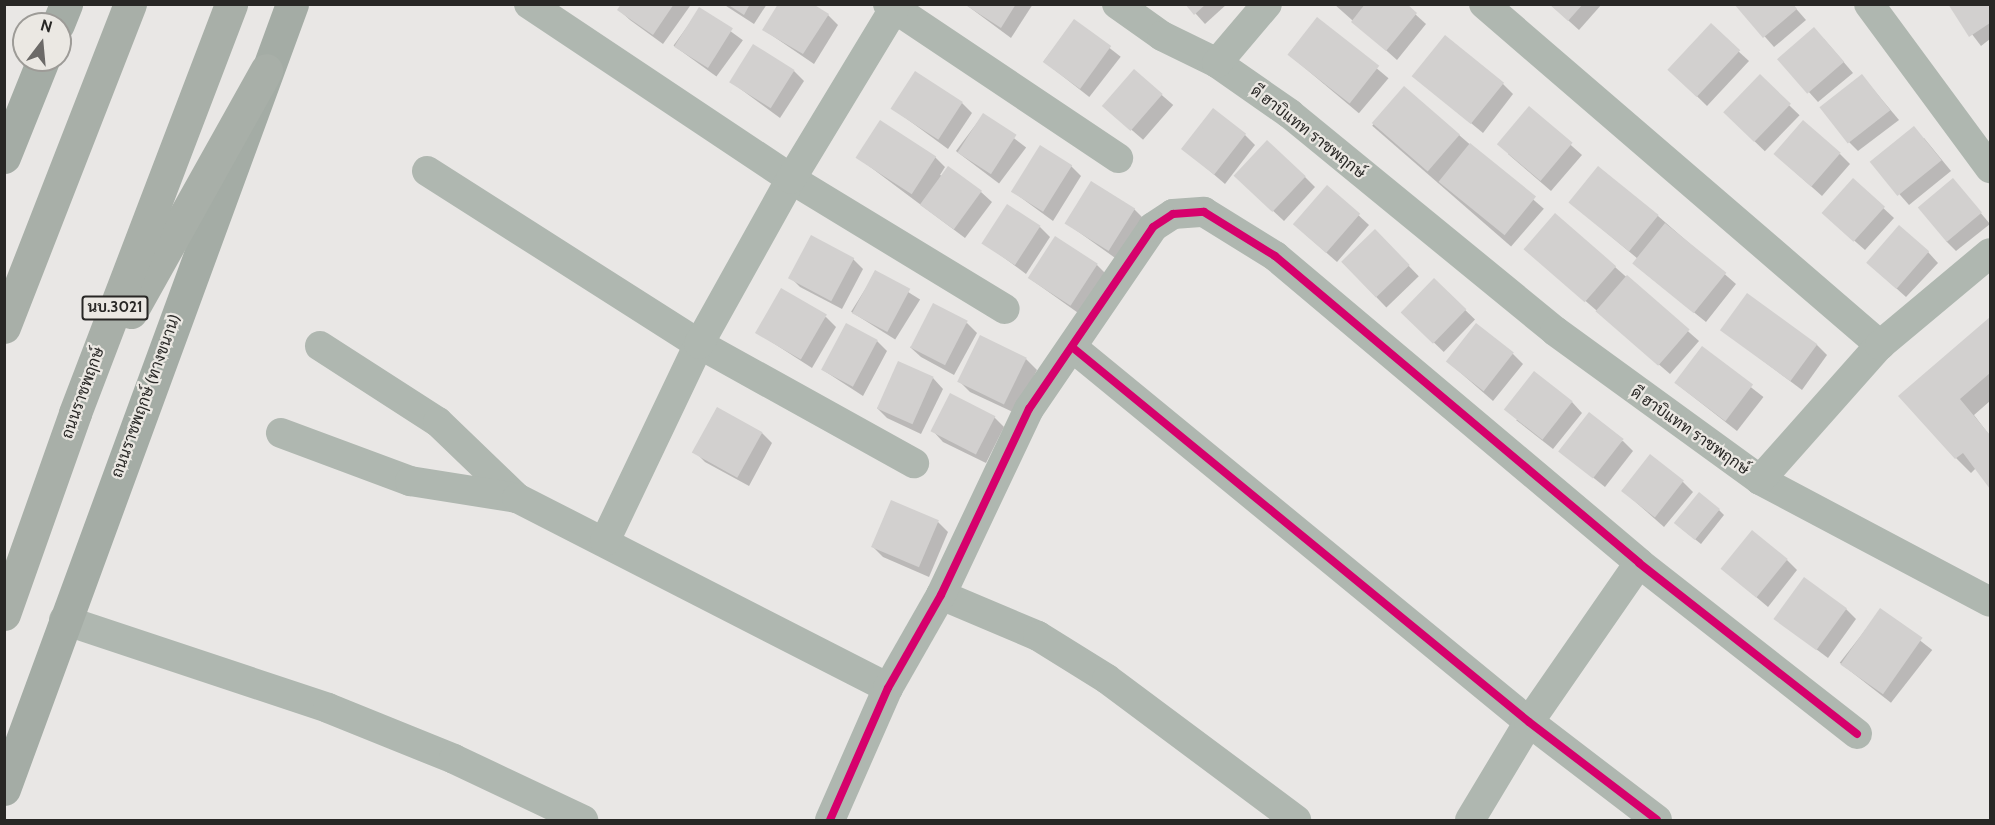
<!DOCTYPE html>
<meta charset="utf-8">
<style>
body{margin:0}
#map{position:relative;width:1995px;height:825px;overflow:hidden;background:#e9e7e5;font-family:Cabin,Sarabun,sans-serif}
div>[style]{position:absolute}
.shadow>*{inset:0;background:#0003;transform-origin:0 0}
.building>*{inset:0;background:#d2d0cf;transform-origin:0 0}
.minor>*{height:30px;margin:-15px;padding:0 15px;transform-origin:15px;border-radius:15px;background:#afb7b0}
.secondary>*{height:33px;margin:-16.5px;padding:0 16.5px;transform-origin:16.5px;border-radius:16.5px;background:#a4aca5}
.primary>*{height:33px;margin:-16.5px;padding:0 16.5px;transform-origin:16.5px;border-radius:16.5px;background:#a8afa8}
.cycleway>*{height:8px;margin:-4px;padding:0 4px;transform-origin:4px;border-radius:4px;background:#d6006c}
span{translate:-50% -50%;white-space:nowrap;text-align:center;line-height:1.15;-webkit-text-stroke:4.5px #ebe8e3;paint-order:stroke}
.shield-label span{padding:2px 4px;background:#ebe8e3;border:2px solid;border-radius:4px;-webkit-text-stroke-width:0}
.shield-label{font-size:15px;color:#282725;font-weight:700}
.street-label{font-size:16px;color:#282725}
.frame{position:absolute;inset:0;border:6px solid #282725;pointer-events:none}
.north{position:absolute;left:12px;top:12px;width:60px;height:60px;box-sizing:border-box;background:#ebe8e3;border:2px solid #9d9b97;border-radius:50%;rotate:16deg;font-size:16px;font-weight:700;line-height:24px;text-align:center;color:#282725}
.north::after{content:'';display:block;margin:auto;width:21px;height:27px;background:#6c6a68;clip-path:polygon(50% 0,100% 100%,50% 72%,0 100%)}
</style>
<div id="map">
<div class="shadow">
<i style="clip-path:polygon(623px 4px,689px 4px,690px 6px,663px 44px,630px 20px,619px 10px)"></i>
<i style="clip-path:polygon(723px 4px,767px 4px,754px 24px)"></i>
<i style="clip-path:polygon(965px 4px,1033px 4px,1011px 38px)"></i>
<i style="clip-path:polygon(1187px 4px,1227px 4px,1205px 24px)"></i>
<i style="clip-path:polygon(1334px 4px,1404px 4px,1426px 24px,1397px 60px)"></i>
<i style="clip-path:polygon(1550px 4px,1602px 4px,1579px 30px)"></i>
<i style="clip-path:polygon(1736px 4px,1792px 4px,1806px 20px,1774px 47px)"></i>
<i style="clip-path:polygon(1949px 4px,1990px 4px,1990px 39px,1981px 46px)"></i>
<i style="left:700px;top:9px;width:53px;height:45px;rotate:36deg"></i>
<i style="clip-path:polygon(828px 15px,838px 25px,814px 64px,764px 30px)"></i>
<i style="left:1318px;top:19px;width:92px;height:46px;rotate:40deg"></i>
<i style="left:1075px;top:21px;width:58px;height:51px;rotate:38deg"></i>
<i style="clip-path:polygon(1824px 39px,1853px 73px,1818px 102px,1779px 59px)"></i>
<i style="clip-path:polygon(1738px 51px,1749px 61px,1707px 106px,1670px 70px)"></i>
<i style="clip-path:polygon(794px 71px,804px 81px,780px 118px,731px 82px)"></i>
<i style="left:1134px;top:71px;width:52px;height:46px;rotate:41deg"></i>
<i style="clip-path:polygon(1414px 76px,1503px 84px,1513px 94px,1483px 133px)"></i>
<i style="clip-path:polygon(1862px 76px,1899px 120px,1858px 151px,1848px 141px)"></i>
<i style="left:1760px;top:77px;width:55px;height:50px;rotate:44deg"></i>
<i style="left:1405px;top:88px;width:184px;height:50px;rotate:41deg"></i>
<i style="clip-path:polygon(962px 103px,972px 113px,948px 149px,892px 108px)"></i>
<i style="clip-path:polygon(1529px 108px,1582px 155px,1551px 191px,1508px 154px)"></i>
<i style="left:983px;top:115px;width:54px;height:45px;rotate:37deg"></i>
<i style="clip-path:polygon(1245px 135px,1255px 145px,1225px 184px,1183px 148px)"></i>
<i style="clip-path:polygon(1924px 138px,1951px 171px,1909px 205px,1872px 163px)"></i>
<i style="clip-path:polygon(1840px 154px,1850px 164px,1822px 196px,1786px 164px)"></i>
<i style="clip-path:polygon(857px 157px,935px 157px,945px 167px,940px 175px,981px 192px,992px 202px,965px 238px)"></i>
<i style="clip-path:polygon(1071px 166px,1081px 176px,1053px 221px,1012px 191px)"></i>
<i style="clip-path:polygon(1305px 177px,1315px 187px,1284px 221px,1246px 186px)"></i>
<i style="clip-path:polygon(1853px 180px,1894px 218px,1865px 250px,1833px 222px)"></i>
<i style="clip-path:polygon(1953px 180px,1990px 224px,1956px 251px,1946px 241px)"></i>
<i style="clip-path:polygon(1328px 187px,1369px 225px,1337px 262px,1305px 234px)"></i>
<i style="clip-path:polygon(1571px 203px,1658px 216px,1736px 284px,1706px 322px,1645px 273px,1634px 263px,1638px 259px)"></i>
<i style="clip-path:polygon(1134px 209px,1144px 219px,1118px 260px,1066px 223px)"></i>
<i style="clip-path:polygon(1040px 227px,1050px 237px,1026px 274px,984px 243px)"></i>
<i style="left:1375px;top:231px;width:63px;height:45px;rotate:46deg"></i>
<i style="clip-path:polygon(1928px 252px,1938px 263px,1906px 297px,1878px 272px)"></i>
<i style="clip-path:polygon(853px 259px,863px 269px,842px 309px,800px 287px,790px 277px)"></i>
<i style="clip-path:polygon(1537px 259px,1615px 267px,1699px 341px,1670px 374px)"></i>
<i style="clip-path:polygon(1097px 265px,1107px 275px,1081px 315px,1029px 278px)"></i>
<i style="left:876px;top:272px;width:52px;height:47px;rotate:32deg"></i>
<i style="left:1434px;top:280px;width:57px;height:45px;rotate:44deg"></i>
<i style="clip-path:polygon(826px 317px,836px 327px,812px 368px,756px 332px)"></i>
<i style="clip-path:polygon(1990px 319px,1990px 401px,1974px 415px,1990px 436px,1990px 487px,1976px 468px,1971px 473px,1956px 458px,1900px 396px)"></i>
<i style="clip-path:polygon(967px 323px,977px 333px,954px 375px,921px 357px,910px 347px)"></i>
<i style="clip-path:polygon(1722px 330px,1817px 345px,1827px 355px,1802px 390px)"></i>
<i style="clip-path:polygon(981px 337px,1026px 359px,1037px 370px,1015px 413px,970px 392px,960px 382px)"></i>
<i style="clip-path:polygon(877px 341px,887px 351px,863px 396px,823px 370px)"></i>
<i style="left:1702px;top:349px;width:78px;height:43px;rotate:38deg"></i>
<i style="clip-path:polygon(1513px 354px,1523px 364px,1493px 401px,1447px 361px)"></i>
<i style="clip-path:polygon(933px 378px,943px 389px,921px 434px,887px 418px,877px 408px)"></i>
<i style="clip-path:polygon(1572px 402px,1582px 413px,1553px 449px,1516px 420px)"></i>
<i style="clip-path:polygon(994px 417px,1004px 427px,986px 463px,943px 442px,933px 431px)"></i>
<i style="clip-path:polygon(762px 433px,772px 443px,749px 486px,705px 462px,695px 452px)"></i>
<i style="clip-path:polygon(1623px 441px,1633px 451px,1605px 487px,1560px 451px)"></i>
<i style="clip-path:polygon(1683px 482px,1693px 492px,1664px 527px,1622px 490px)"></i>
<i style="clip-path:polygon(1719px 510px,1724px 515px,1701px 544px,1681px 528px)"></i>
<i style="clip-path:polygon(938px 522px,948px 532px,929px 577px,883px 557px,873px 547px)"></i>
<i style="clip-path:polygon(1787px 560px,1797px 570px,1768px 607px,1723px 569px)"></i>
<i style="clip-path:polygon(1846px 609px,1856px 619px,1828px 658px,1776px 619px)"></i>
<i style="left:1881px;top:610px;width:65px;height:67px;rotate:38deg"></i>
</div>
<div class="building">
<i style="clip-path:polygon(621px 4px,674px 4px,653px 35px,617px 10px)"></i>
<i style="clip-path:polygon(727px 4px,750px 4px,744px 15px)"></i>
<i style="clip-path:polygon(778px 4px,813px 4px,829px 14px,803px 54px,762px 30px)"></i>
<i style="clip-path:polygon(964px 4px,1016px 4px,1001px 28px)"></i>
<i style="clip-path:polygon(1185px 4px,1206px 4px,1194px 15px)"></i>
<i style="clip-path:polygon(1365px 4px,1407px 4px,1417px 13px,1386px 51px,1351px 22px)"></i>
<i style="clip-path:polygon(1549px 4px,1583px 4px,1568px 21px)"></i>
<i style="clip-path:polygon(1734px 4px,1793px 4px,1797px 9px,1763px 38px)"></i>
<i style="clip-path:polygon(1948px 4px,1990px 4px,1990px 23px,1969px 37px)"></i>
<i style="left:699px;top:7px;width:40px;height:47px;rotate:32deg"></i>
<i style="left:1317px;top:17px;width:79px;height:48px;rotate:38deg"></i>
<i style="left:1074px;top:19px;width:46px;height:53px;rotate:36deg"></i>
<i style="left:1711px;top:23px;width:40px;height:64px;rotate:43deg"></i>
<i style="left:1814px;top:27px;width:46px;height:49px;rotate:49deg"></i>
<i style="left:1445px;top:35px;width:76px;height:53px;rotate:39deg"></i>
<i style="left:753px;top:44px;width:49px;height:45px;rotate:32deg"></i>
<i style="left:1134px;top:69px;width:38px;height:49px;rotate:41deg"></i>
<i style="left:915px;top:71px;width:57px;height:45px;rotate:33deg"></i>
<i style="left:1760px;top:74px;width:43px;height:53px;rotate:44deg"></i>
<i style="left:1862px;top:74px;width:46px;height:54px;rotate:52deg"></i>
<i style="left:1404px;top:86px;width:74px;height:49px;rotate:41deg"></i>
<i style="left:1529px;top:106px;width:57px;height:50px;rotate:40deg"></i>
<i style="left:1213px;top:108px;width:42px;height:52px;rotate:38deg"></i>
<i style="left:983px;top:113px;width:40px;height:47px;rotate:33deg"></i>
<i style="left:880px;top:120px;width:67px;height:45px;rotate:33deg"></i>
<i style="left:1803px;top:120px;width:50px;height:45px;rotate:41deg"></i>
<i style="left:1914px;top:126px;width:44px;height:57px;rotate:51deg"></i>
<i style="left:1267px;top:140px;width:53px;height:49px;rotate:43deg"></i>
<i style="left:1470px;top:143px;width:85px;height:50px;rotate:39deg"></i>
<i style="left:1040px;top:145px;width:38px;height:55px;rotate:32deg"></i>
<i style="left:948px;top:166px;width:42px;height:48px;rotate:36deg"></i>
<i style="left:1598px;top:166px;width:78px;height:47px;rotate:39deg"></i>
<i style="left:1853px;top:178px;width:43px;height:47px;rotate:42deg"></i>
<i style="left:1953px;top:178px;width:45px;height:46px;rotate:50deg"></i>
<i style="left:1091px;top:181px;width:52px;height:50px;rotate:32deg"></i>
<i style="left:1327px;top:185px;width:44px;height:52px;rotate:41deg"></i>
<i style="left:1007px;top:204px;width:40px;height:47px;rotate:33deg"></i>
<i style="left:1555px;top:213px;width:81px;height:48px;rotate:41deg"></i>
<i style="left:1665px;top:223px;width:79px;height:52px;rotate:39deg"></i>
<i style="left:1899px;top:225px;width:40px;height:50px;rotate:41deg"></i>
<i style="left:1375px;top:229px;width:50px;height:47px;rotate:46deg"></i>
<i style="left:811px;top:235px;width:49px;height:49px;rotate:28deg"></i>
<i style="left:1055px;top:236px;width:51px;height:50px;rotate:33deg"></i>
<i style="left:875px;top:270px;width:40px;height:49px;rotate:28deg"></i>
<i style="left:1627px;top:275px;width:83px;height:48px;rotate:41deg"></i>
<i style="left:1434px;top:278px;width:45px;height:48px;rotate:44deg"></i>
<i style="left:781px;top:288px;width:53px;height:52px;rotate:30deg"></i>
<i style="left:1747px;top:293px;width:87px;height:46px;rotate:36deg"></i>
<i style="left:933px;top:303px;width:39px;height:50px;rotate:27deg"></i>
<i style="clip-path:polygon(1990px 317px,1990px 373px,1960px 399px,1990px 435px,1990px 489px,1963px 453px,1955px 459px,1898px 396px)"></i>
<i style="left:846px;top:323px;width:36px;height:53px;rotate:28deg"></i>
<i style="left:1476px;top:323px;width:48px;height:49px;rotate:38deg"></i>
<i style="left:980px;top:335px;width:52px;height:52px;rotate:26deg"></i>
<i style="left:1702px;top:346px;width:64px;height:46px;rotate:37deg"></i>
<i style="left:898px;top:361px;width:39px;height:52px;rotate:24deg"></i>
<i style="left:1534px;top:371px;width:49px;height:49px;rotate:38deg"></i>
<i style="left:950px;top:393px;width:51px;height:43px;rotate:27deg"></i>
<i style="left:717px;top:407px;width:52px;height:52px;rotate:29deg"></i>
<i style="left:1589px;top:412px;width:44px;height:50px;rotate:38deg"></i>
<i style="left:1650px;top:454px;width:43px;height:47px;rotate:38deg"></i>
<i style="left:1699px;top:492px;width:27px;height:40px;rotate:39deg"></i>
<i style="left:891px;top:500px;width:52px;height:51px;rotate:23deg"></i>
<i style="left:1752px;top:530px;width:46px;height:50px;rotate:39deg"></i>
<i style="left:1804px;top:577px;width:53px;height:52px;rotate:36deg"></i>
<i style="left:1880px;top:608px;width:52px;height:69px;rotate:35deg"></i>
</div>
<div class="minor">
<i style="left:529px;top:4px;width:315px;rotate:33.7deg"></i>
<i style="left:791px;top:179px;width:250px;rotate:31.3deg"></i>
<i style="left:888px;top:4px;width:277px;rotate:33.8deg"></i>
<i style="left:1117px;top:4px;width:55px;rotate:35.4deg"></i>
<i style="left:1162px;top:36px;width:61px;rotate:26.1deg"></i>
<i style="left:1217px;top:63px;width:89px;rotate:34.9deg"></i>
<i style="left:1290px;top:114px;width:343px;rotate:39.3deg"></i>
<i style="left:1555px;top:331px;width:253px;rotate:36deg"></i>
<i style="left:1760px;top:480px;width:260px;rotate:27.9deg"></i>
<i style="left:1484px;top:4px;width:523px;rotate:40.73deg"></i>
<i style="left:1869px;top:4px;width:204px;rotate:53.6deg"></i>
<i style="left:1217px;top:63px;width:77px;rotate:-49.7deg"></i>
<i style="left:427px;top:171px;width:322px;rotate:32.5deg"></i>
<i style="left:699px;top:344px;width:246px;rotate:29deg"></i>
<i style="left:320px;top:346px;width:140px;rotate:32.8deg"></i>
<i style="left:438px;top:422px;width:110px;rotate:43.9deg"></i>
<i style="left:1072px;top:347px;width:591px;rotate:39.37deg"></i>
<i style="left:1529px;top:722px;width:161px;rotate:37.4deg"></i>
<i style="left:281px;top:433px;width:138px;rotate:20.4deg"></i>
<i style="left:410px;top:481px;width:108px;rotate:9deg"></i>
<i style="left:517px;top:498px;width:417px;rotate:27.1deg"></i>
<i style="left:1760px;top:480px;width:181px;rotate:-48.4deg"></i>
<i style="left:1880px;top:345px;width:143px;rotate:-39.9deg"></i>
<i style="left:605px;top:541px;width:218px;rotate:-64.5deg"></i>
<i style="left:699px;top:344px;width:189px;rotate:-60.9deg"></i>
<i style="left:791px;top:179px;width:199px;rotate:-58.8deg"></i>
<i style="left:941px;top:595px;width:105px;rotate:22.9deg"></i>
<i style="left:1038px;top:636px;width:81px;rotate:31.9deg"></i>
<i style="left:1107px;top:679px;width:236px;rotate:36.7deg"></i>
<i style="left:64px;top:620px;width:278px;rotate:18.4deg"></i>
<i style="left:328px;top:708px;width:136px;rotate:22deg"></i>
<i style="left:454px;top:759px;width:143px;rotate:25.3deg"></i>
<i style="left:830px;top:820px;width:144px;rotate:-66.3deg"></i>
<i style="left:888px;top:688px;width:107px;rotate:-60.3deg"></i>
<i style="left:941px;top:595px;width:206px;rotate:-64.7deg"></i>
<i style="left:1029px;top:409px;width:220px;rotate:-55.7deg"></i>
<i style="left:1153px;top:227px;width:24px;rotate:-33deg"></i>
<i style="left:1173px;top:214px;width:31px;rotate:-4deg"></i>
<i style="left:1204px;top:212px;width:84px;rotate:31.8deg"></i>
<i style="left:1275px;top:256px;width:476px;rotate:40.1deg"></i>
<i style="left:1639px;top:563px;width:277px;rotate:38.1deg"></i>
<i style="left:1470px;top:820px;width:114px;rotate:-59deg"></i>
<i style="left:1529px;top:722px;width:193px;rotate:-55.3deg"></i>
</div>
<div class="secondary">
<i style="left:58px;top:24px;width:22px;rotate:-68deg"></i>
<i style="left:4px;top:157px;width:105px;rotate:-68.1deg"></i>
<i style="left:4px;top:789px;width:836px;rotate:-69.85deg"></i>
</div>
<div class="primary">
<i style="left:131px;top:312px;width:277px;rotate:-60.8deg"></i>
<i style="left:4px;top:327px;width:347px;rotate:-68.7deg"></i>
<i style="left:4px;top:614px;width:213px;rotate:-70.5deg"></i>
<i style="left:75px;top:413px;width:438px;rotate:-69.1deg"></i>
</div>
<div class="cycleway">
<i style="left:1072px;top:347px;width:591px;rotate:39.37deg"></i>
<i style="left:1529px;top:722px;width:161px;rotate:37.4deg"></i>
<i style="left:830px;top:820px;width:144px;rotate:-66.3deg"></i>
<i style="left:888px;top:688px;width:107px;rotate:-60.3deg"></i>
<i style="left:941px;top:595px;width:206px;rotate:-64.7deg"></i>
<i style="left:1029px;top:409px;width:220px;rotate:-55.7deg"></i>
<i style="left:1153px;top:227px;width:24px;rotate:-33deg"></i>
<i style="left:1173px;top:214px;width:31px;rotate:-4deg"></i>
<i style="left:1204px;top:212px;width:84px;rotate:31.8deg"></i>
<i style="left:1275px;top:256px;width:476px;rotate:40.1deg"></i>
<i style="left:1639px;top:563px;width:277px;rotate:38.1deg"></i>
</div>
<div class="shield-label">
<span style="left:115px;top:308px">นบ.3021</span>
</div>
<div class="street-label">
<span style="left:1308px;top:132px;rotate:38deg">ดี ฮาบิแทท ราชพฤกษ์</span>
<span style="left:83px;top:393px;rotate:-70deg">ถนนราชพฤกษ์</span>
<span style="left:146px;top:396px;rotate:-70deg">ถนนราชพฤกษ์ (ทางขนาน)</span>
<span style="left:1690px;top:431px;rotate:35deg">ดี ฮาบิแทท ราชพฤกษ์</span>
</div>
<div class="frame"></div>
<div class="north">N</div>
</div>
